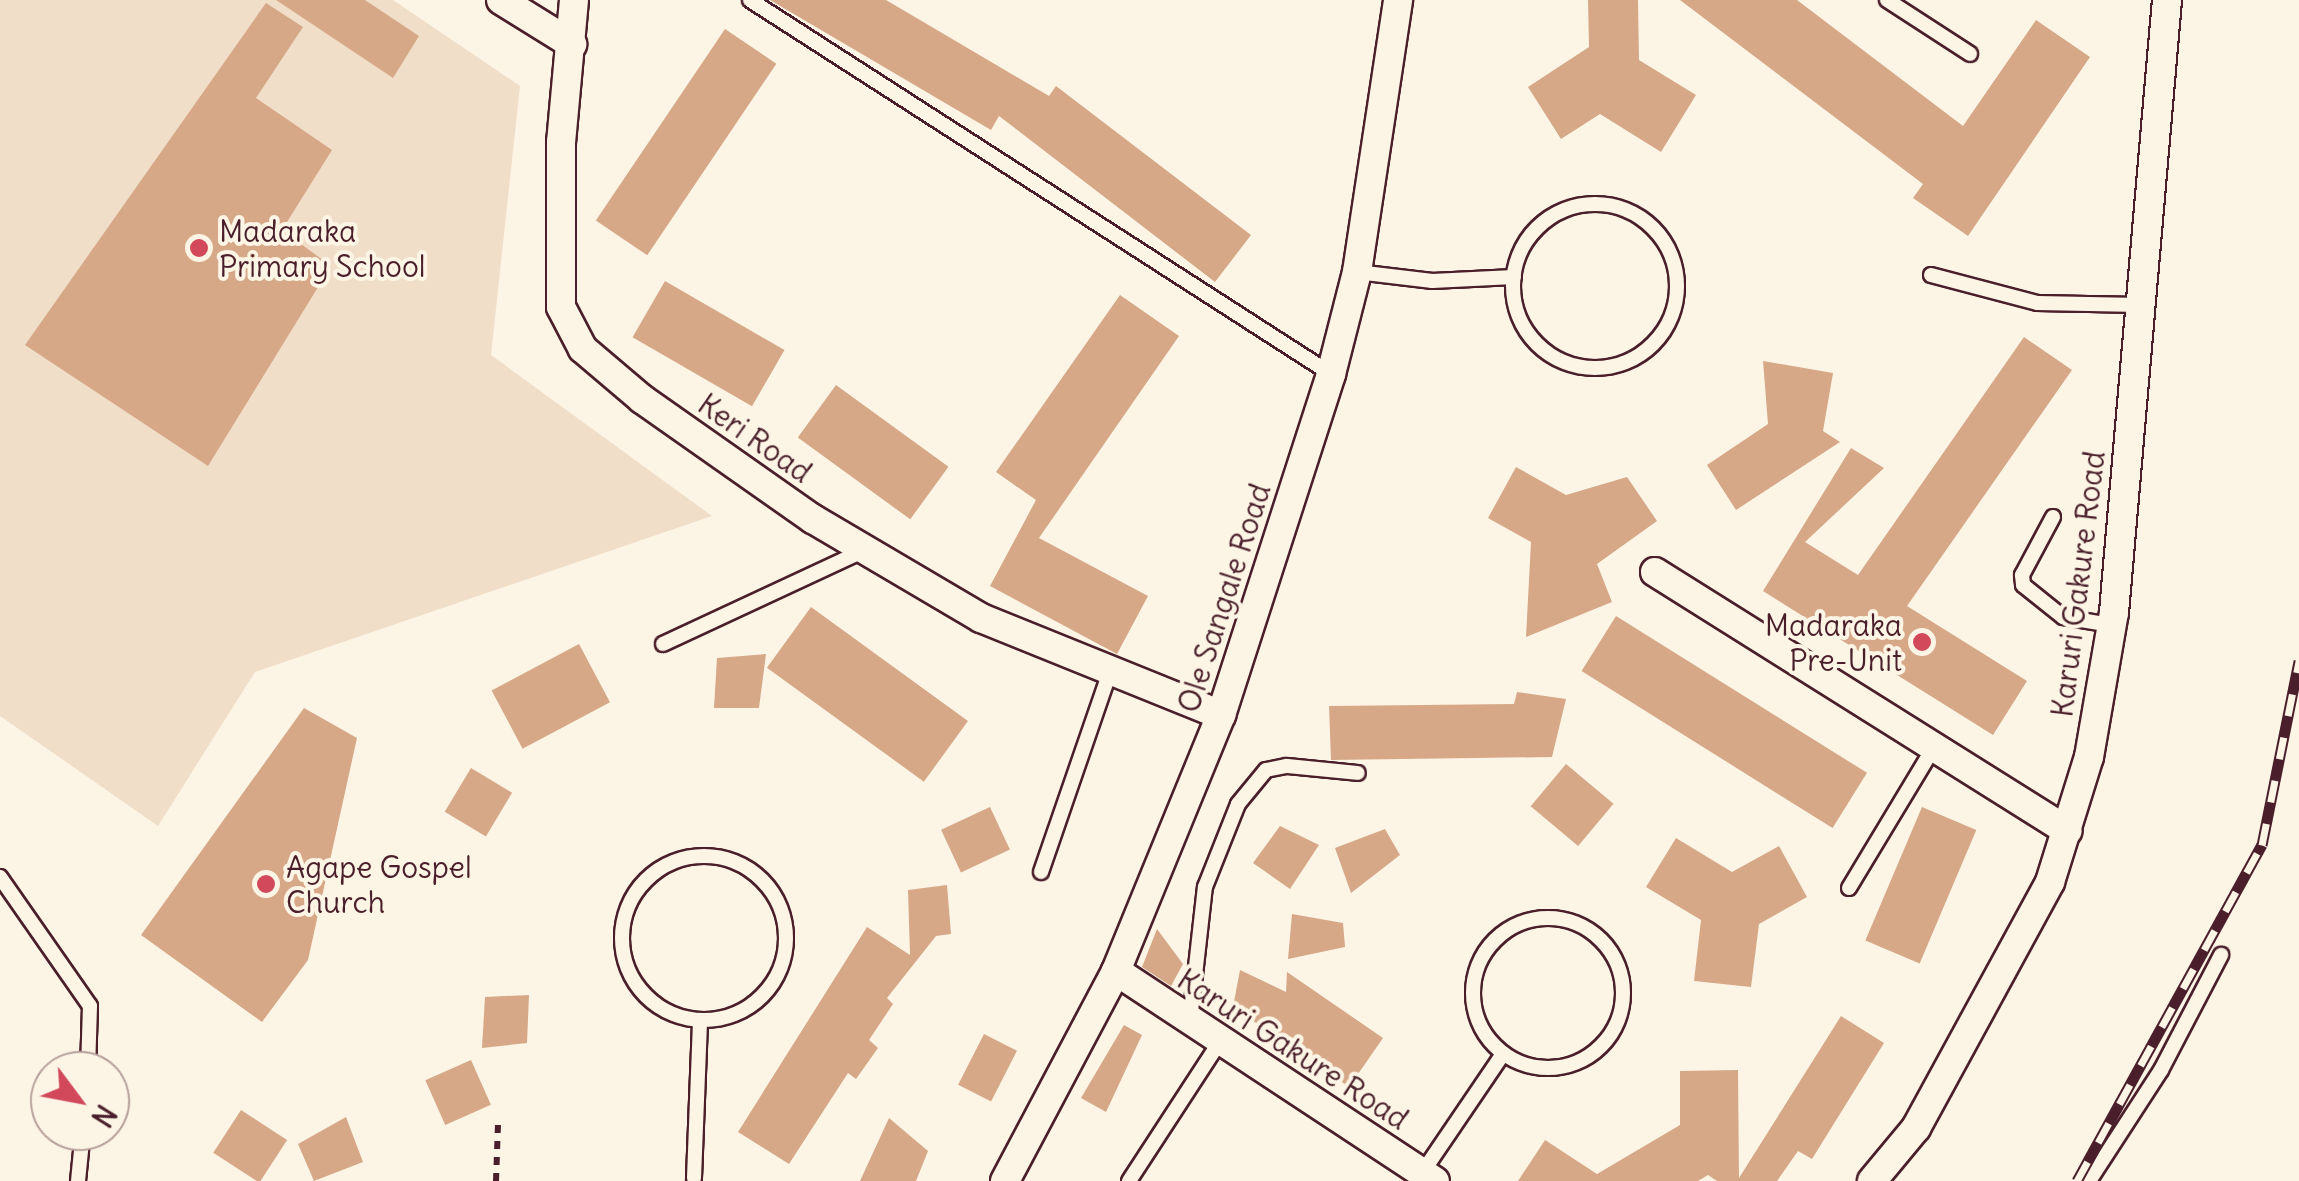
<!DOCTYPE html>
<style>
body{margin:0}
#map{position:relative;width:2299px;height:1181px;overflow:hidden;background:#fcf5e5;font-family:Delius,sans-serif}
div>[style]{position:absolute}
.built>*{inset:0;background:#f1dec9}
.building>*{inset:0;background:#d6a888;transform-origin:0 0}
.path>*{height:6px;margin-top:-3px;transform-origin:0;background:repeating-linear-gradient(90deg,#4a1f2b 0 8px,transparent 0 16px)}
.roads{filter:drop-shadow(2px 0 #4a1f2b) drop-shadow(-2px 0 #4a1f2b) drop-shadow(0 2px #4a1f2b) drop-shadow(0 -2px #4a1f2b)}
.lane>*{height:14px;margin:-7px;padding:0 7px;transform-origin:7px;border-radius:7px;background:#fcf5e5}
.lane>.ring{margin:-7px;padding:0;box-sizing:content-box;background:none;border:14px solid #fcf5e5;border-radius:50%}
.street>*{height:28px;margin:-14px;padding:0 14px;transform-origin:14px;border-radius:14px;background:#fcf5e5}
.rail>*{height:11px;margin-top:-5.5px;transform-origin:0;background:repeating-linear-gradient(90deg,#fcf5e5 0 22px,#4a1f2b 0 44px);box-sizing:border-box;border-block:2px solid #4a1f2b}
.dots>*{width:28px;height:28px;translate:-50% -50%;box-sizing:border-box;border:5px solid #fcf5e5;border-radius:50%}
span{translate:-50% -50%;white-space:nowrap;text-align:center;line-height:1.15;-webkit-text-stroke:8px #fcf5e5;paint-order:stroke}
.poi-label{font-size:30px;color:#4a1f2b}
.left{translate:0 -50%;text-align:left}
.right{translate:-100% -50%;text-align:right}
.street-label{font-size:30px;color:#4a1f2b}
.north{position:absolute;left:30px;top:1051px;width:100px;height:100px;box-sizing:border-box;background:#fcf5e5;border:2px solid #b59f9b;border-radius:50%;rotate:122deg;font-size:28px;font-weight:700;line-height:40px;text-align:center;color:#4a1f2b}
.north::after{content:'';display:block;margin:auto;width:35px;height:45px;background:#d1495b;clip-path:polygon(50% 0,100% 100%,50% 72%,0 100%)}
</style>
<div id="map">
<div class="built">
<i style="clip-path:polygon(0 0,393px 0,520px 86px,491px 355px,712px 516px,255px 672px,158px 826px,0 716px)"></i>
</div>
<div class="building">
<i style="clip-path:polygon(276px 0,365px 0,419px 36px,393px 78px)"></i>
<i style="clip-path:polygon(770px 0,886px 0,1049px 96px,1056px 86px,1251px 235px,1215px 282px,999px 116px,991px 130px)"></i>
<i style="clip-path:polygon(1588px 0,1638px 0,1639px 60px,1696px 95px,1661px 152px,1600px 114px,1561px 139px,1528px 87px,1589px 47px)"></i>
<i style="clip-path:polygon(1680px 0,1797px 0,1963px 126px,2036px 20px,2090px 57px,1968px 236px,1913px 198px,1923px 184px)"></i>
<i style="clip-path:polygon(266px 3px,303px 27px,256px 98px,332px 150px,282px 230px,331px 266px,208px 466px,25px 345px)"></i>
<i style="left:725px;top:29px;width:62px;height:231px;rotate:34deg"></i>
<i style="left:665px;top:281px;width:138px;height:65px;rotate:30deg"></i>
<i style="clip-path:polygon(1120px 295px,1179px 336px,1039px 538px,1148px 596px,1117px 654px,990px 586px,1036px 500px,996px 472px)"></i>
<i style="clip-path:polygon(2024px 337px,2072px 370px,1907px 606px,2027px 681px,1993px 735px,1763px 591px,1851px 448px,1884px 468px,1805px 542px,1858px 575px)"></i>
<i style="clip-path:polygon(1763px 361px,1833px 373px,1823px 431px,1840px 442px,1736px 510px,1707px 465px,1768px 424px)"></i>
<i style="left:836px;top:385px;width:139px;height:65px;rotate:36deg"></i>
<i style="clip-path:polygon(1516px 467px,1566px 495px,1627px 477px,1657px 521px,1597px 564px,1612px 602px,1526px 637px,1531px 542px,1488px 518px)"></i>
<i style="left:811px;top:607px;width:194px;height:75px;rotate:36deg"></i>
<i style="left:1616px;top:616px;width:296px;height:65px;rotate:32deg"></i>
<i style="left:579px;top:644px;width:66px;height:99px;rotate:62deg"></i>
<i style="clip-path:polygon(766px 654px,759px 708px,714px 708px,717px 658px)"></i>
<i style="clip-path:polygon(1517px 692px,1566px 699px,1552px 757px,1331px 760px,1329px 706px,1514px 704px)"></i>
<i style="clip-path:polygon(304px 708px,357px 738px,308px 960px,262px 1022px,141px 935px)"></i>
<i style="left:1566px;top:764px;width:62px;height:55px;rotate:40deg"></i>
<i style="left:471px;top:768px;width:48px;height:51px;rotate:31deg"></i>
<i style="left:990px;top:807px;width:47px;height:54px;rotate:65deg"></i>
<i style="left:1922px;top:807px;width:59px;height:145px;rotate:23deg"></i>
<i style="clip-path:polygon(1280px 826px,1319px 845px,1290px 889px,1253px 863px)"></i>
<i style="clip-path:polygon(1385px 829px,1400px 855px,1351px 893px,1335px 848px)"></i>
<i style="clip-path:polygon(1676px 838px,1732px 872px,1779px 846px,1807px 897px,1759px 924px,1751px 987px,1694px 981px,1701px 920px,1646px 887px)"></i>
<i style="clip-path:polygon(947px 885px,951px 934px,936px 936px,887px 998px,893px 1004px,869px 1040px,878px 1048px,856px 1079px,848px 1073px,789px 1164px,738px 1132px,867px 927px,910px 955px,908px 890px)"></i>
<i style="clip-path:polygon(1292px 914px,1343px 923px,1345px 947px,1288px 959px)"></i>
<i style="clip-path:polygon(1157px 929px,1183px 964px,1171px 986px,1142px 967px)"></i>
<i style="clip-path:polygon(1240px 970px,1286px 992px,1287px 972px,1383px 1038px,1349px 1087px,1233px 1007px)"></i>
<i style="clip-path:polygon(529px 995px,527px 1043px,482px 1048px,485px 997px)"></i>
<i style="clip-path:polygon(1841px 1016px,1884px 1043px,1812px 1159px,1798px 1151px,1777px 1181px,1717px 1181px,1708px 1175px,1698px 1181px,1518px 1181px,1545px 1140px,1597px 1174px,1680px 1125px,1680px 1071px,1738px 1070px,1739px 1178px)"></i>
<i style="clip-path:polygon(1124px 1025px,1142px 1035px,1106px 1112px,1081px 1098px)"></i>
<i style="left:984px;top:1034px;width:37px;height:57px;rotate:27deg"></i>
<i style="left:471px;top:1060px;width:49px;height:50px;rotate:66deg"></i>
<i style="left:241px;top:1110px;width:55px;height:51px;rotate:33deg"></i>
<i style="clip-path:polygon(346px 1117px,363px 1162px,314px 1181px,298px 1144px)"></i>
<i style="clip-path:polygon(889px 1118px,928px 1151px,916px 1181px,860px 1181px)"></i>
</div>
<div class="path">
<i style="left:496px;top:1181px;width:58px;rotate:-88deg"></i>
</div>
<div class="roads">
<div class="lane">
<i style="left:750px;top:0;width:691px;rotate:32.77deg"></i>
<i style="left:1887px;top:0;width:99px;rotate:33deg"></i>
<i class="ring" style="left:1513px;top:204px;width:150px;height:150px"></i>
<i style="left:1357px;top:272px;width:76px;rotate:6.8deg"></i>
<i style="left:1432px;top:281px;width:82px;rotate:-2.8deg"></i>
<i style="left:1931px;top:275px;width:110px;rotate:14.8deg"></i>
<i style="left:2037px;top:303px;width:103px;rotate:1.1deg"></i>
<i style="left:2053px;top:517px;width:66px;rotate:118.1deg"></i>
<i style="left:2022px;top:575px;width:10px;rotate:84deg"></i>
<i style="left:2023px;top:585px;width:51px;rotate:38.7deg"></i>
<i style="left:2063px;top:617px;width:49px;rotate:9.5deg"></i>
<i style="left:663px;top:644px;width:223px;rotate:-25deg"></i>
<i class="ring" style="left:622px;top:856px;width:150px;height:150px"></i>
<i style="left:1041px;top:872px;width:209px;rotate:-71deg"></i>
<i style="left:0;top:877px;width:157px;rotate:55.1deg"></i>
<i style="left:90px;top:1006px;width:65px;rotate:91.8deg"></i>
<i style="left:1849px;top:888px;width:165px;rotate:-58.9deg"></i>
<i class="ring" style="left:1473px;top:918px;width:136px;height:136px"></i>
<i style="left:1190px;top:1020px;width:134px;rotate:-83.6deg"></i>
<i style="left:1205px;top:887px;width:89px;rotate:-68.3deg"></i>
<i style="left:1238px;top:804px;width:44px;rotate:-50.5deg"></i>
<i style="left:1266px;top:770px;width:21px;rotate:-11deg"></i>
<i style="left:1287px;top:766px;width:71px;rotate:5.6deg"></i>
<i style="left:1420px;top:1176px;width:148px;rotate:-55.8deg"></i>
<i style="left:694px;top:1178px;width:157px;rotate:-87.8deg"></i>
<i style="left:78px;top:1181px;width:50px;rotate:-84.3deg"></i>
<i style="left:1129px;top:1181px;width:168px;rotate:-56.9deg"></i>
<i style="left:2089px;top:1181px;width:132px;rotate:-57deg"></i>
<i style="left:2161px;top:1070px;width:130px;rotate:-62.4deg"></i>
</div>
<div class="street">
<i style="left:501px;top:0;width:84px;rotate:31.8deg"></i>
<i style="left:574px;top:0;width:143px;rotate:95.2deg"></i>
<i style="left:561px;top:142px;width:165px;rotate:90deg"></i>
<i style="left:561px;top:307px;width:47px;rotate:62.4deg"></i>
<i style="left:583px;top:349px;width:77px;rotate:40.3deg"></i>
<i style="left:642px;top:399px;width:209px;rotate:35.1deg"></i>
<i style="left:813px;top:519px;width:195px;rotate:30.5deg"></i>
<i style="left:981px;top:618px;width:259px;rotate:22deg"></i>
<i style="left:1655px;top:572px;width:487px;rotate:32.1deg"></i>
<i style="left:1116px;top:971px;width:382px;rotate:33.4deg"></i>
<i style="left:1005px;top:1181px;width:238px;rotate:-62.1deg"></i>
<i style="left:1116px;top:971px;width:277px;rotate:-67.7deg"></i>
<i style="left:1221px;top:715px;width:358px;rotate:-72.1deg"></i>
<i style="left:1331px;top:374px;width:105px;rotate:-75.7deg"></i>
<i style="left:1357px;top:272px;width:275px;rotate:-81.4deg"></i>
<i style="left:1872px;top:1181px;width:69px;rotate:-50.3deg"></i>
<i style="left:1916px;top:1128px;width:280px;rotate:-61.4deg"></i>
<i style="left:2050px;top:882px;width:131px;rotate:-72.7deg"></i>
<i style="left:2089px;top:757px;width:147px;rotate:-80.2deg"></i>
<i style="left:2114px;top:612px;width:614px;rotate:-85.05deg"></i>
</div>
</div>
<div class="rail">
<i style="left:2077px;top:1181px;width:384px;rotate:-61.2deg"></i>
<i style="left:2262px;top:845px;width:188px;rotate:-78.6deg"></i>
</div>
<div class="dots">
<i style="left:199px;top:248px;background:#d1495b"></i>
<i style="left:1922px;top:642px;background:#d1495b"></i>
<i style="left:266px;top:884px;background:#d1495b"></i>
</div>
<div class="poi-label">
<span class="left" style="left:219px;top:248px">Madaraka<br>Primary School</span>
<span class="right" style="left:1902px;top:642px">Madaraka<br>Pre-Unit</span>
<span class="left" style="left:286px;top:884px">Agape Gospel<br>Church</span>
</div>
<div class="street-label">
<span style="left:755px;top:438px;rotate:35deg">Keri Road</span>
<span style="left:2078px;top:584px;rotate:-83deg">Karuri Gakure Road</span>
<span style="left:1224px;top:598px;rotate:-72deg">Ole Sangale Road</span>
<span style="left:1293px;top:1049px;rotate:33deg">Karuri Gakure Road</span>
</div>
<div class="north">N</div>
</div>
